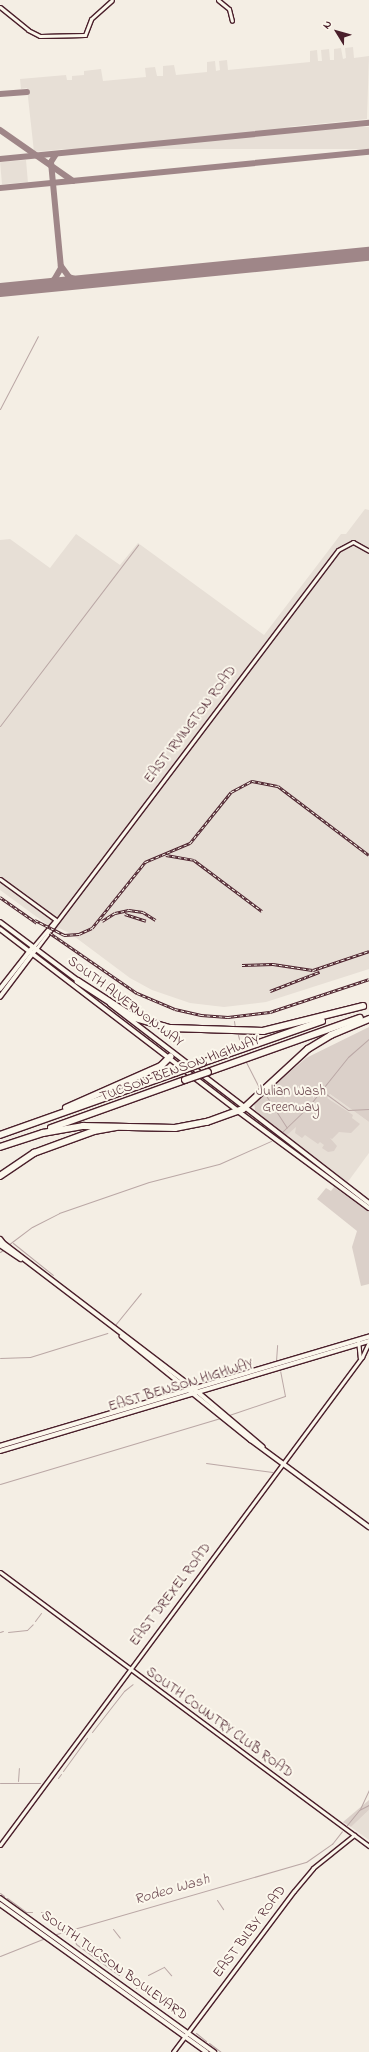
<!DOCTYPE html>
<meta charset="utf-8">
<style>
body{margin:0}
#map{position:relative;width:369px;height:2052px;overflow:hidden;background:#f4eee4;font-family:"Indie Flower",sans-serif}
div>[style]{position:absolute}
.built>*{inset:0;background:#e7dfd6;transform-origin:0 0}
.green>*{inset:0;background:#dbd0c9}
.stream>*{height:1px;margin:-0.5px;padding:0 0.5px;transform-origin:0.5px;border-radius:0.5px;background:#baa7a5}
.taxiway>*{height:6px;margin:-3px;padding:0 3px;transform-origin:3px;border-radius:3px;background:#9f8688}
.runway>*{height:14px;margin:-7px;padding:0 7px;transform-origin:7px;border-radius:7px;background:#9f8688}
.roads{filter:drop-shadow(1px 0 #4a1f2b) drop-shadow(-1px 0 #4a1f2b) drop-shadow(0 1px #4a1f2b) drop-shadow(0 -1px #4a1f2b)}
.tertiary>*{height:3px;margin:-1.5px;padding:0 1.5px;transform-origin:1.5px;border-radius:1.5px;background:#fbf7ec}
.secondary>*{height:3.5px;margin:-1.75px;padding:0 1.75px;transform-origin:1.75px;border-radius:1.75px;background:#fbf7ec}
.primary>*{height:4px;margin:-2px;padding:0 2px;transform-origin:2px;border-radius:2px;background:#fbf7ec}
.motorway>*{height:5.5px;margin:-2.75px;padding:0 2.75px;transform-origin:2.75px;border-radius:2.75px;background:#fbf7ec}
.rail>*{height:2.5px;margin-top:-1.25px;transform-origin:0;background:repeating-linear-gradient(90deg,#fbf7ec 0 3px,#4a1f2b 0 6px);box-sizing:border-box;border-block:1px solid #4a1f2b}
.bridges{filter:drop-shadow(1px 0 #4a1f2b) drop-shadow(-1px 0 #4a1f2b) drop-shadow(0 1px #4a1f2b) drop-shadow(0 -1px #4a1f2b)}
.motorway-bridge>*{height:5.5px;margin:-2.75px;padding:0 2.75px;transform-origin:2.75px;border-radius:2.75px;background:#fbf7ec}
span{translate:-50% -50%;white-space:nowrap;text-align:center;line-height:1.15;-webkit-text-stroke:4px #fbf7ec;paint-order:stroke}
.street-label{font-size:14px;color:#4a1f2b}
.park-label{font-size:14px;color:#6e4b52}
.water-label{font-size:15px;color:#714f56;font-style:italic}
.north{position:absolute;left:317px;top:12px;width:40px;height:40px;-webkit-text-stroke:3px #fbf7ec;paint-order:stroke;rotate:307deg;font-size:11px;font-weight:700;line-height:16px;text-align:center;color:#4a1f2b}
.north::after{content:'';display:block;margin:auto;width:14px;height:18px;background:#4a1f2b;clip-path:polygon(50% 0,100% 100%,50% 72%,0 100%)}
</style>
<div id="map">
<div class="built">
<i style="clip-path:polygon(353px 47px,354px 58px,369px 56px,367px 119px,34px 152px,27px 88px,21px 89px,20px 79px,66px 75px,67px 80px,72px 80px,72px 76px,84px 75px,84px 71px,101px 69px,103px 81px,146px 77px,145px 68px,155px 67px,157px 76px,163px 76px,163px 66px,174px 65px,176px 75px,207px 72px,207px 62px,215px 61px,216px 71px,220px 70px,219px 61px,227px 60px,228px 70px,310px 62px,310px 51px,317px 50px,318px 61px,322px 61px,321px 50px,329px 49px,330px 60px,334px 60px,334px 49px,341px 48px,343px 59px,346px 58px,345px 48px)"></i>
<i style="left:369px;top:127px;width:22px;height:305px;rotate:90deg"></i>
<i style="left:26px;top:160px;width:22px;height:26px;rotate:85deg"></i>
<i style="clip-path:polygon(365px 509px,369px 510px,369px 969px,266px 1002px,224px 1007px,190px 1003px,152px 990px,130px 978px,71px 934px,59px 928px,56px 931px,0 890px,0 540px,10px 539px,50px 568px,76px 534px,120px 565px,138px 543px,264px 635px,341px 534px,346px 534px)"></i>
<i style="clip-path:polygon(330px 1094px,369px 1122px,369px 1153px,347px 1183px,285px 1137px)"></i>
<i style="clip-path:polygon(369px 1810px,369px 1840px,351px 1827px)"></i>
</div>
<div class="green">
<i style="clip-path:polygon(369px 1027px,369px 1122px,330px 1094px,327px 1098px,353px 1115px,352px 1118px,360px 1124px,351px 1133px,339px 1132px,332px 1139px,330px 1138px,337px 1146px,334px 1151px,328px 1152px,322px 1148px,324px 1145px,320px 1142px,318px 1144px,305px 1135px,302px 1138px,295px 1133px,296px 1127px,285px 1137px,255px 1110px,254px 1103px,306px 1058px)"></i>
<i style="clip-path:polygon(334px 1187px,369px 1212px,369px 1284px,361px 1286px,352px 1247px,357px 1231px,317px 1199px,326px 1188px,331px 1191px)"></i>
<i style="clip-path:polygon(369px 1800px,369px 1810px,351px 1827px,343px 1822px)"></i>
</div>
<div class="stream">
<i style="left:0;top:409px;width:82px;rotate:-62.5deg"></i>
<i style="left:0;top:726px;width:228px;rotate:-52.7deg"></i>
<i style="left:234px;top:1021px;width:7px;rotate:82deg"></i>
<i style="left:238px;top:1035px;width:11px;rotate:75deg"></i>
<i style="left:246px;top:1062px;width:28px;rotate:63deg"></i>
<i style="left:322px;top:1091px;width:32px;rotate:36deg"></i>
<i style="left:348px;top:1110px;width:21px;rotate:-3deg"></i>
<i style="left:265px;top:1094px;width:40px;rotate:57.1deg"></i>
<i style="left:282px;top:1132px;width:36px;rotate:-44deg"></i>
<i style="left:308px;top:1107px;width:64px;rotate:-51.3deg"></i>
<i style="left:348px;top:1057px;width:28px;rotate:-41deg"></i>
<i style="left:13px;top:1243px;width:51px;rotate:38.7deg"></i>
<i style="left:8px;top:1245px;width:30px;rotate:-37deg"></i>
<i style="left:32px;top:1227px;width:30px;rotate:-27deg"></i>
<i style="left:59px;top:1213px;width:95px;rotate:-19deg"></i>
<i style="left:149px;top:1182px;width:72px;rotate:-14.4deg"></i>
<i style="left:219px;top:1164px;width:57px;rotate:-23.9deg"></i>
<i style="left:0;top:1252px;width:5px;rotate:-37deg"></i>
<i style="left:115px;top:1325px;width:41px;rotate:-50.9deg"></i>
<i style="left:0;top:1358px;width:30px;rotate:-2deg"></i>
<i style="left:30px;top:1357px;width:81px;rotate:-17.3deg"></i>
<i style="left:276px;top:1361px;width:16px;rotate:-86deg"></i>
<i style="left:229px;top:1415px;width:59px;rotate:-18.7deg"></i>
<i style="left:285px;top:1396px;width:25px;rotate:-101deg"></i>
<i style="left:206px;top:1463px;width:67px;rotate:7.8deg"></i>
<i style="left:0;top:1484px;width:230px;rotate:-16.7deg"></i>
<i style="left:35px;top:1621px;width:10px;rotate:-53deg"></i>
<i style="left:0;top:1632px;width:3px;rotate:-18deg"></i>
<i style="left:8px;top:1632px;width:19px;rotate:-6deg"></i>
<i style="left:27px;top:1630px;width:8px;rotate:-45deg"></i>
<i style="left:92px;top:1732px;width:52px;rotate:-52deg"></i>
<i style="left:124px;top:1691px;width:11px;rotate:-38deg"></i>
<i style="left:63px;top:1771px;width:41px;rotate:-54deg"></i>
<i style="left:58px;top:1778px;width:5px;rotate:-53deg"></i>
<i style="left:18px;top:1781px;width:13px;rotate:-86deg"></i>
<i style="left:0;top:1783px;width:40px"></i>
<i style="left:360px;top:1809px;width:21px;rotate:-65deg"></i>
<i style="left:347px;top:1825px;width:19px;rotate:-51deg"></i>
<i style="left:359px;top:1810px;width:11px;rotate:-27deg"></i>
<i style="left:0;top:1893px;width:5px;rotate:37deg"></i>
<i style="left:7px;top:1898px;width:24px;rotate:36deg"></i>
<i style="left:26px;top:1912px;width:6px"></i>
<i style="left:217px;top:1900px;width:11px;rotate:56deg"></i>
<i style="left:41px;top:1912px;width:4px"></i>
<i style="left:113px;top:1929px;width:11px;rotate:52deg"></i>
<i style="left:53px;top:1935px;width:263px;rotate:-16.1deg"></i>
<i style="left:306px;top:1862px;width:32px;rotate:-35deg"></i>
<i style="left:332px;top:1844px;width:16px;rotate:-52deg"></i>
<i style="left:74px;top:1938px;width:6px;rotate:72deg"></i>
<i style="left:76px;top:1944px;width:53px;rotate:35.8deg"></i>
<i style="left:0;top:1956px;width:48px;rotate:-21.8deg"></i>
<i style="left:148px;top:1975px;width:18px;rotate:-27deg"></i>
<i style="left:164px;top:1967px;width:11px;rotate:49deg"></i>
<i style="left:136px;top:1988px;width:8px;rotate:-45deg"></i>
<i style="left:196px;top:2033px;width:13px;rotate:39deg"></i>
<i style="left:209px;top:2043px;width:15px;rotate:37deg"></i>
</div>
<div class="taxiway">
<i style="left:0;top:94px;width:27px;rotate:-4deg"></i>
<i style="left:0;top:130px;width:89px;rotate:34.9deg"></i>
<i style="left:0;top:159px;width:371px;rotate:-5.6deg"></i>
<i style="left:0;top:188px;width:371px;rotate:-5.6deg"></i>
<i style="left:61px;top:266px;width:14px;rotate:54deg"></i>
<i style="left:69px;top:277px;width:16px;rotate:18deg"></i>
<i style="left:43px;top:286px;width:13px;rotate:-29deg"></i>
<i style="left:54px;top:280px;width:14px;rotate:-60deg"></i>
<i style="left:61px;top:268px;width:106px;rotate:-95.4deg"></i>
<i style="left:51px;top:162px;width:9px;rotate:-58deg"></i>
</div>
<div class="runway">
<i style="left:0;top:290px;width:371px;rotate:-5.6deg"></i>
</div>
<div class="roads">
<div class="tertiary">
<i style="left:218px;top:0;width:14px;rotate:39deg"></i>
<i style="left:229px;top:9px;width:12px;rotate:76deg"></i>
<i style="left:0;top:7px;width:36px;rotate:39deg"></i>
<i style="left:28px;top:30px;width:13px;rotate:27deg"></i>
<i style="left:40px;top:36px;width:45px;rotate:-1.3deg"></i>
<i style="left:85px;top:35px;width:17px;rotate:-69deg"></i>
<i style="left:91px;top:19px;width:28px;rotate:-42deg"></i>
<i style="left:0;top:879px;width:69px;rotate:36.2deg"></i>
<i style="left:33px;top:947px;width:35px;rotate:-50deg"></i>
<i style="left:36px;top:949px;width:500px;rotate:-52.88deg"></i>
<i style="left:338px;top:550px;width:17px;rotate:-28deg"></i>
<i style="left:353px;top:542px;width:18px;rotate:29deg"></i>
<i style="left:358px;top:1340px;width:18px;rotate:84deg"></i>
<i style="left:0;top:1572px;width:460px;rotate:36.6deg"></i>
<i style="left:0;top:1845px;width:608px;rotate:-53.43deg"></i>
<i style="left:362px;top:1357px;width:17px;rotate:-65deg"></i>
<i style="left:173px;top:2052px;width:201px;rotate:-53.1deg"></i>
<i style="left:294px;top:1891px;width:30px;rotate:-50deg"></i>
<i style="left:313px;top:1868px;width:53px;rotate:-38.8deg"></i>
</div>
<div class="secondary">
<i style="left:0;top:989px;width:53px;rotate:-51.8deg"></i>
<i style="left:0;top:997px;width:60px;rotate:-53.1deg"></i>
<i style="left:245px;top:1107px;width:157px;rotate:37.7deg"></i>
<i style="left:238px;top:1111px;width:163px;rotate:36.5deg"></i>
<i style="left:2px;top:1242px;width:238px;rotate:37.3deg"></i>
<i style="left:191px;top:1386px;width:94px;rotate:40.3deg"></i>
<i style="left:0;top:1245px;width:25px;rotate:34deg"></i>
<i style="left:122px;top:1336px;width:166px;rotate:38.9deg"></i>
<i style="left:251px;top:1440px;width:147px;rotate:36.4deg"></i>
<i style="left:0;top:1446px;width:385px;rotate:-16.5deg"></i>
<i style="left:0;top:1451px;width:385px;rotate:-16.6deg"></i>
<i style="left:0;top:1898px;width:264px;rotate:35.7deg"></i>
<i style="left:0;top:1904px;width:254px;rotate:35.6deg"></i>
</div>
<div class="primary">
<i style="left:0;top:922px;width:100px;rotate:36.9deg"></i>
<i style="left:0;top:929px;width:300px;rotate:37.4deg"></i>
<i style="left:110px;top:1004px;width:169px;rotate:37.5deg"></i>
</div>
<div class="motorway">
<i style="left:78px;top:981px;width:68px;rotate:33deg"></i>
<i style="left:135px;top:1018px;width:37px;rotate:16deg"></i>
<i style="left:171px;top:1028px;width:92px;rotate:1.9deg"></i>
<i style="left:263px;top:1031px;width:103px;rotate:-14deg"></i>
<i style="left:202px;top:1063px;width:127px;rotate:-19.3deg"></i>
<i style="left:208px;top:1072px;width:161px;rotate:-19.6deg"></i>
<i style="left:66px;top:1108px;width:104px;rotate:-23.9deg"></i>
<i style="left:161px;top:1066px;width:13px;rotate:-45deg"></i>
<i style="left:51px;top:1128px;width:142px;rotate:-19.7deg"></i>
<i style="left:0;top:1135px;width:186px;rotate:-19.5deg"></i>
<i style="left:0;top:1147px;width:45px;rotate:-18deg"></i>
<i style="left:43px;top:1133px;width:41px;rotate:-9.9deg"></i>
<i style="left:83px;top:1126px;width:92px;rotate:1.2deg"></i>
<i style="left:175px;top:1128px;width:33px;rotate:-11deg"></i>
<i style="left:207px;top:1122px;width:38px;rotate:-20deg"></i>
<i style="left:243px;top:1109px;width:88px;rotate:-42.7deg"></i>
<i style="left:308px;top:1049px;width:27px;rotate:-31deg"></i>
<i style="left:331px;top:1035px;width:41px;rotate:-22.8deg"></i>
<i style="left:0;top:1176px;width:41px;rotate:-34.1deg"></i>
<i style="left:34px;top:1153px;width:64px;rotate:-20.1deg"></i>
<i style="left:94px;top:1131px;width:22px;rotate:-10deg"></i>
<i style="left:0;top:1240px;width:5px;rotate:53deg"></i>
</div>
</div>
<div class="rail">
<i style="left:166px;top:855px;width:28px;rotate:10deg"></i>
<i style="left:194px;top:860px;width:85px;rotate:36.9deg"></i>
<i style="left:0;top:897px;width:45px;rotate:35.1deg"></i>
<i style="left:125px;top:914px;width:22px;rotate:18deg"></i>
<i style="left:35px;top:920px;width:33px;rotate:27deg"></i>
<i style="left:64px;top:935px;width:15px;rotate:-4deg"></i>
<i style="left:79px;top:934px;width:14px;rotate:-25deg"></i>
<i style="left:92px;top:928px;width:85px;rotate:-51.2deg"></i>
<i style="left:145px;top:862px;width:49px;rotate:-22.9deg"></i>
<i style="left:190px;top:843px;width:65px;rotate:-51.2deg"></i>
<i style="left:231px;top:792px;width:24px;rotate:-28deg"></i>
<i style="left:252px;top:781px;width:26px;rotate:11deg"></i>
<i style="left:278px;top:786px;width:114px;rotate:37.2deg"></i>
<i style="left:102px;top:921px;width:15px;rotate:-32deg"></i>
<i style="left:115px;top:913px;width:14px;rotate:-12deg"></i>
<i style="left:129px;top:910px;width:14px;rotate:8deg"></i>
<i style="left:143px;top:912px;width:15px;rotate:32deg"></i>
<i style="left:50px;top:933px;width:106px;rotate:34.6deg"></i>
<i style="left:137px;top:993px;width:41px;rotate:22.8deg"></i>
<i style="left:175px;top:1009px;width:27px;rotate:13deg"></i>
<i style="left:201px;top:1015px;width:27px;rotate:4deg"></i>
<i style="left:228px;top:1017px;width:42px;rotate:-6.8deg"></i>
<i style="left:270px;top:1012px;width:104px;rotate:-18.4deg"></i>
<i style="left:242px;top:965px;width:31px;rotate:-2deg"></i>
<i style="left:273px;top:964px;width:40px;rotate:8.5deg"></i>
<i style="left:313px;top:970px;width:59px;rotate:-18.7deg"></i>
<i style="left:270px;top:991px;width:53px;rotate:-21.2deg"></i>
</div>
<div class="bridges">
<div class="motorway-bridge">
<i style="left:175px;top:1073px;width:29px;rotate:-20deg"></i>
<i style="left:185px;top:1080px;width:24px;rotate:-19deg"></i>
</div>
</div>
<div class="street-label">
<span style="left:191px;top:725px;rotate:-53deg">EAST IRVINGTON ROAD</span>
<span style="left:125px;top:1002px;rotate:37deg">SOUTH ALVERNON WAY</span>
<span style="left:180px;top:1069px;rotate:-20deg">TUCSON–BENSON HIGHWAY</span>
<span style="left:181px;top:1386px;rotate:-17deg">EAST BENSON HIGHWAY</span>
<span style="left:171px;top:1595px;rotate:-53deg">EAST DREXEL ROAD</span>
<span style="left:219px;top:1723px;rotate:36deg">SOUTH COUNTRY CLUB ROAD</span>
<span style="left:250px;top:1932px;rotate:-53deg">EAST BILBY ROAD</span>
<span style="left:114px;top:1966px;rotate:36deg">SOUTH TUCSON BOULEVARD</span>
</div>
<div class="park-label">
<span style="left:291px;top:1100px">Julian Wash<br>Greenway</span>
</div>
<div class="water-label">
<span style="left:172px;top:1890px;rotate:-16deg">Rodeo Wash</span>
</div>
<div class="north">N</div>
</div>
